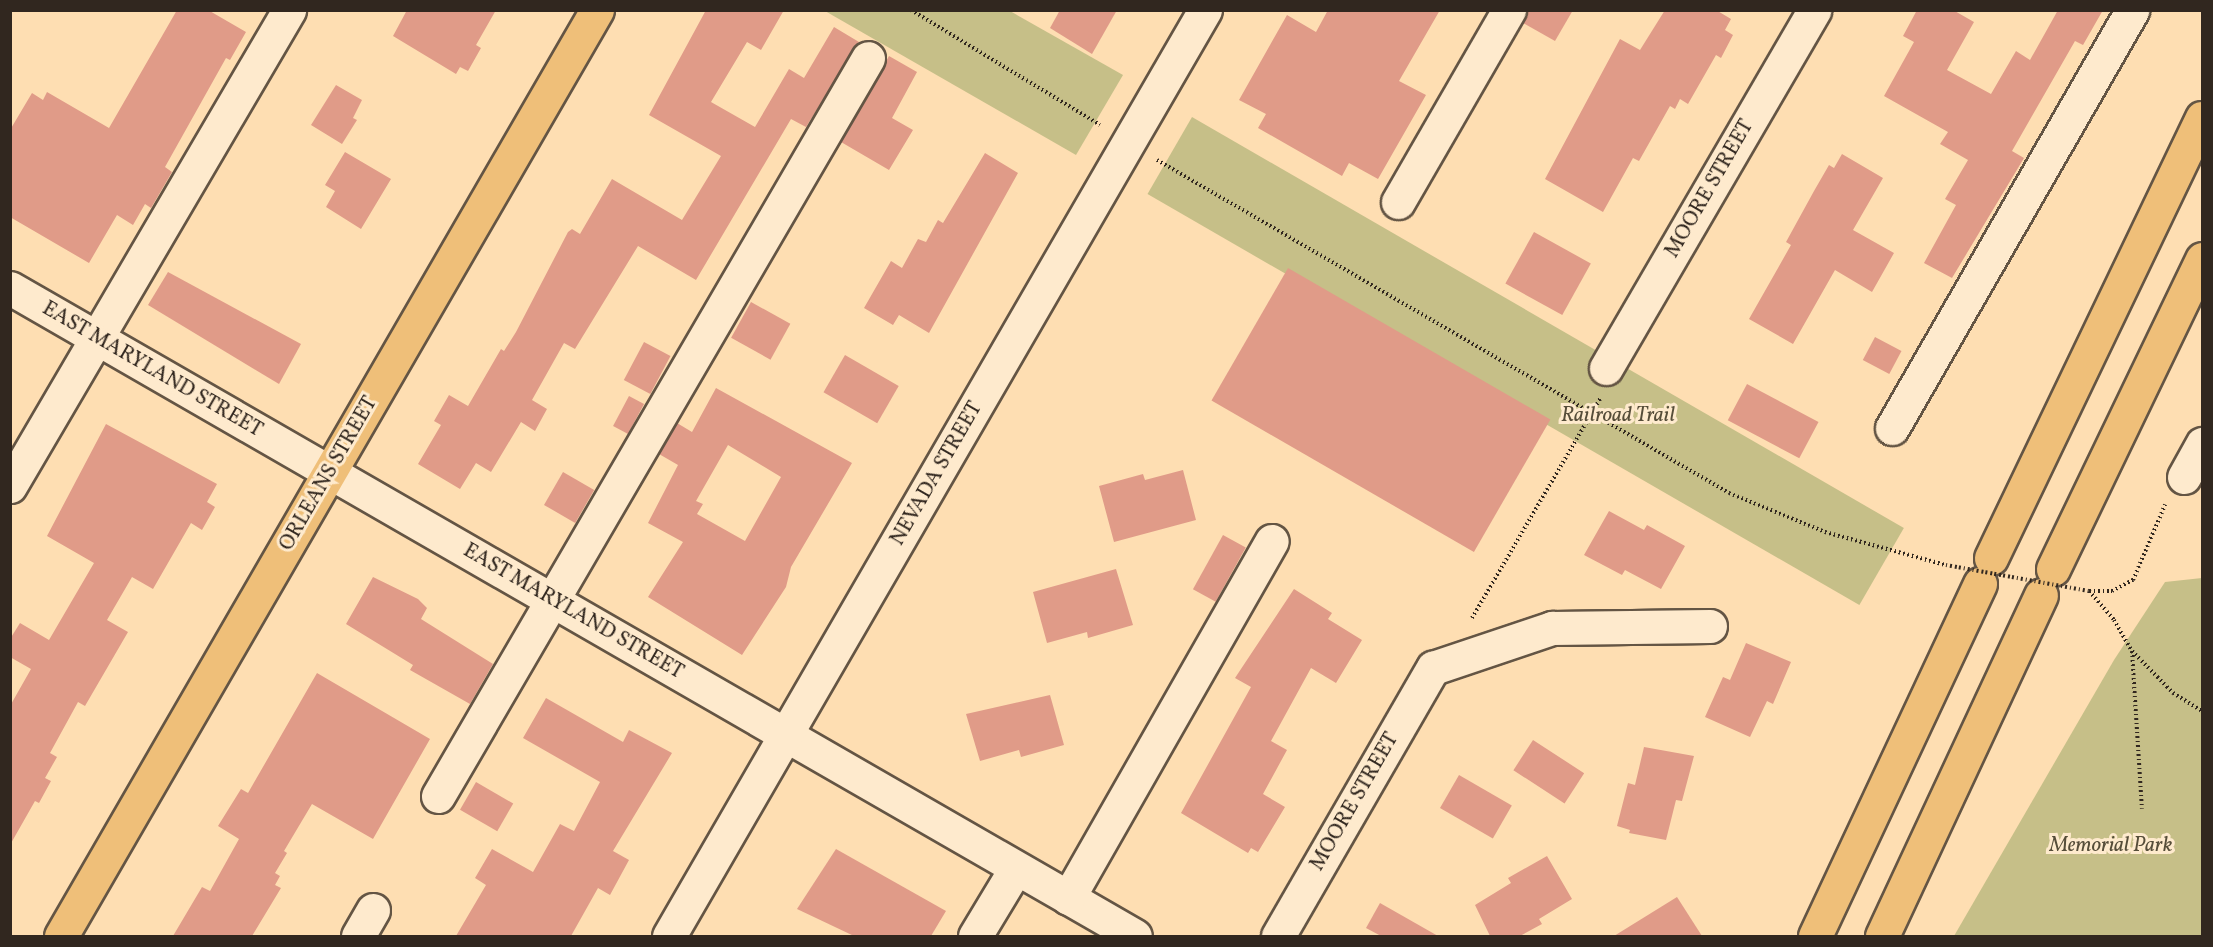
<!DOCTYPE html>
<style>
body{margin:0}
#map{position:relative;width:2213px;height:947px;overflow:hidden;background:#fedeb2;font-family:Vollkorn,serif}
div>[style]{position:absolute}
.green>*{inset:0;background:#c6bf88;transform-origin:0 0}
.building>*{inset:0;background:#e09b88;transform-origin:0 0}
.path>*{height:4px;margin-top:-2px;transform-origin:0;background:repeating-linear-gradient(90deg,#31271f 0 1.5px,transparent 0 4.5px)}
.roads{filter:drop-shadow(2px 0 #645544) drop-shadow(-2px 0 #645544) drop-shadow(0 2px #645544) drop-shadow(0 -2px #645544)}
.minor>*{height:33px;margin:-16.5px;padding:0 16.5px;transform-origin:16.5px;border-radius:16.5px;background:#feeacd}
.major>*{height:33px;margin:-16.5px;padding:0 16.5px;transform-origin:16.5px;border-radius:16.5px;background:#efbf79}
.highway>*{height:33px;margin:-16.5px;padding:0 16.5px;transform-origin:16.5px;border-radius:16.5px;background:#efbf79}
.path-bridge>*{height:4px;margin-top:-2px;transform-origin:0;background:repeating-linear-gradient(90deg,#31271f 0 1.5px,transparent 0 4.5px)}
span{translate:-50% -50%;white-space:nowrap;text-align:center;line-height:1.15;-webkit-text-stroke:6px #feeacd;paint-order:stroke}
.street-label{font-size:21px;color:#31271f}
.park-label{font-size:21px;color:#564d39;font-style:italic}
.frame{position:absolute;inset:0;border:12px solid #31271f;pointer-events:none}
</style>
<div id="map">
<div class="green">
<i style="clip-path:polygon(825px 11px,1010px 11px,1123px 75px,1076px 155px)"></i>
<i style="left:1192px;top:117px;width:822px;height:89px;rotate:30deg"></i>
<i style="clip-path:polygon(2202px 578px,2202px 936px,1954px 936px,2114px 660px,2165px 582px)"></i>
</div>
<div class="building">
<i style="clip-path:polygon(177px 10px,208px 10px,246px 32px,230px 60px,226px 58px,165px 167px,172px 172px,151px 208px,145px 204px,133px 225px,117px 215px,89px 263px,10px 217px,10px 130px,32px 93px,43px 100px,47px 92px,109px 128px)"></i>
<i style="clip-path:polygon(407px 10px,496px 10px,476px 45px,481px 48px,468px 71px,460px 67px,456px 74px,393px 36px)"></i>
<i style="clip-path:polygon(706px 10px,784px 10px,761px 50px,747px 42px,711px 102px,755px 127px,789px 69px,804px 78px,834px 27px,859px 42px,806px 127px,791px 119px,696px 280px,638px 246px,575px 349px,564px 343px,532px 400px,547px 409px,535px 431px,521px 422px,491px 472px,476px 463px,460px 489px,418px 464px,441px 425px,434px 421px,449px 395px,468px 406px,501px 349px,504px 351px,516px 332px,568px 232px,572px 229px,580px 234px,612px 179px,682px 220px,721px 156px,649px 115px)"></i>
<i style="clip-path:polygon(1060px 10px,1117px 10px,1092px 54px,1050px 28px)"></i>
<i style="clip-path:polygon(1328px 10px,1440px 10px,1399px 81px,1426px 95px,1378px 179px,1349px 163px,1342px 176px,1258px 128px,1266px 114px,1239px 100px,1287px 15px,1316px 32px)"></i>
<i style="clip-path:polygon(1528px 10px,1573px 10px,1555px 41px,1523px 23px)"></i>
<i style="clip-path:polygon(1665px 10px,1716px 10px,1731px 19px,1725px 30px,1733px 35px,1721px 58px,1716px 55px,1688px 104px,1680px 99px,1675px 109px,1670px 106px,1639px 161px,1633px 158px,1603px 212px,1545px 179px,1620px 39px,1640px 50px)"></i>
<i style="clip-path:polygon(1917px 10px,1953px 10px,1974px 22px,1947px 70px,1991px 94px,2016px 51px,2030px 60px,2058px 10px,2103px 10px,2083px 45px,2075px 41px,2012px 151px,2024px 158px,1952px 278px,1924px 263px,1956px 205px,1945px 199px,1968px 160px,1940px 144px,1948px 132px,1884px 96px,1914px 42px,1903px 36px)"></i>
<i style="clip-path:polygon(889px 56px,917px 72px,892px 118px,913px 130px,889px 170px,841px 142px)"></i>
<i style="clip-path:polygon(336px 85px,362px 100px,353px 118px,357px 120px,342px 144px,311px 125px)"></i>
<i style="clip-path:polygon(345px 152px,391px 179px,361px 229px,326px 207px,335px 191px,325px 185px)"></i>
<i style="clip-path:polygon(985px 153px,1018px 173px,929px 333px,899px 315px,893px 325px,864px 308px,891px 261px,902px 268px,918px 239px,926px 242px,938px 220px,943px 223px)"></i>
<i style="clip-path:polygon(1842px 154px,1883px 178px,1853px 230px,1894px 253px,1872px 292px,1835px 270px,1793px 344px,1749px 319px,1791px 245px,1786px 242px,1814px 191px,1829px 165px,1834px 168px)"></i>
<i style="left:1534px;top:232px;width:65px;height:59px;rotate:29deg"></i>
<i style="left:1288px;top:268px;width:303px;height:153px;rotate:30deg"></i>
<i style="clip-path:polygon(168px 272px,301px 344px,279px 384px,148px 305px)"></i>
<i style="left:751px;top:302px;width:45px;height:41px;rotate:29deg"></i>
<i style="left:1875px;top:337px;width:30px;height:26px;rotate:28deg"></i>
<i style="left:644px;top:342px;width:30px;height:43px;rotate:28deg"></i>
<i style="left:845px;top:355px;width:62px;height:43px;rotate:30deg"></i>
<i style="left:1747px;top:384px;width:81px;height:41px;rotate:28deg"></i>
<i style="clip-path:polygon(evenodd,716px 388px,852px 463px,791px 567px,786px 587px,742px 655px,648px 597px,683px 542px,648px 523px,678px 465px,659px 454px,677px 423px,692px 432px,716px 388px,728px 445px,781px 477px,745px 541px,697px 514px,703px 504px,696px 501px,728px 445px)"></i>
<i style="left:629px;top:396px;width:17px;height:34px;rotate:28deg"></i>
<i style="clip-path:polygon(106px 424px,217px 484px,207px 502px,215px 507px,202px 530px,191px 523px,153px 589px,132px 577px,107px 620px,128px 632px,85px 706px,78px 702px,50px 753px,57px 757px,45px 778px,51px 781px,39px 803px,35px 801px,10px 845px,10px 706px,31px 669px,10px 657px,10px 639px,20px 623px,49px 640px,94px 563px,47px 536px)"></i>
<i style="clip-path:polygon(1183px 470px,1196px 520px,1114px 542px,1099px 486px,1143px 474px,1145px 480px)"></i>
<i style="left:563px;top:472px;width:36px;height:38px;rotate:30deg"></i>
<i style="clip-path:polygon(1609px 511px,1644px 530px,1647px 525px,1685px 546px,1661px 589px,1625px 570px,1622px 575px,1584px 555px)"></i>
<i style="left:1223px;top:535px;width:26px;height:62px;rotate:29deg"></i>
<i style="clip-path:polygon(1116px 569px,1133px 625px,1088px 638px,1087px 632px,1047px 643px,1033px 592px)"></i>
<i style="clip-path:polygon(373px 577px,418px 599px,427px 608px,421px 619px,493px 664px,470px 704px,410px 670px,413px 665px,346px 624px)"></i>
<i style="clip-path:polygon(1294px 589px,1332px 613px,1328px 619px,1362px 640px,1336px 683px,1311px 668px,1271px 741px,1287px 750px,1263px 794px,1285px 807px,1258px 852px,1251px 848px,1248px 853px,1181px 813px,1251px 687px,1235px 678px)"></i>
<i style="clip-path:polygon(1746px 643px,1791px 662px,1773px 704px,1767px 701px,1750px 737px,1705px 717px,1723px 677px,1730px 680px)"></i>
<i style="clip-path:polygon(317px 673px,430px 739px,373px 839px,312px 804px,284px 851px,287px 853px,275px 873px,280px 876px,275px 885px,281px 888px,252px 936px,173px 936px,202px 887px,210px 891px,239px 839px,218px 826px,241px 789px,248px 793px)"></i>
<i style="clip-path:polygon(1050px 695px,1064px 745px,1021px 757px,1019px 750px,980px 761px,966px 714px)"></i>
<i style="clip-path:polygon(546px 698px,623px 742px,629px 730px,672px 753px,613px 851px,629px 860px,610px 895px,598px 888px,571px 936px,456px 936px,486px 885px,475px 878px,492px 849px,533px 872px,560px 824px,574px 831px,600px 782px,523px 738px)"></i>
<i style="left:1533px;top:740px;width:61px;height:36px;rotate:33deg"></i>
<i style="clip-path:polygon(1644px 747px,1694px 756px,1682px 801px,1676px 800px,1666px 840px,1629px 833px,1630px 830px,1617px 826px,1628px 783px,1635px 785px)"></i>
<i style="left:1459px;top:775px;width:61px;height:38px;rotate:30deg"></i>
<i style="left:476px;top:782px;width:43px;height:32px;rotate:30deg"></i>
<i style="clip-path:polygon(836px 849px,946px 911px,931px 936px,854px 936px,797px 909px)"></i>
<i style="clip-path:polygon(1547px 856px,1572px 899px,1539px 919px,1542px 924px,1520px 936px,1490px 936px,1475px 905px,1511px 883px,1508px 878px)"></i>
<i style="clip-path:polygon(1677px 897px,1702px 936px,1614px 936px)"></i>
<i style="clip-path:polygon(1380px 903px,1438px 936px,1381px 936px,1366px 928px)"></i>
</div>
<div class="path">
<i style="left:911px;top:10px;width:221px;rotate:31.3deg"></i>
<i style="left:1157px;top:160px;width:662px;rotate:30.21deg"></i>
<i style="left:1729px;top:493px;width:104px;rotate:22.1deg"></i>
<i style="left:1825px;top:532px;width:125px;rotate:15.3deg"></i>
<i style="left:2089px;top:591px;width:38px;rotate:49deg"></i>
<i style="left:2114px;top:620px;width:36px;rotate:60deg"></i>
<i style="left:2132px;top:651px;width:59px;rotate:45.7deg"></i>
<i style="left:2173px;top:693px;width:34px;rotate:32deg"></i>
<i style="left:2089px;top:591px;width:23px"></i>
<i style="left:2112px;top:591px;width:24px;rotate:-28deg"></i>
<i style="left:2133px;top:580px;width:82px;rotate:-66.9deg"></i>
<i style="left:1472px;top:618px;width:254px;rotate:-59.7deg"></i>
<i style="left:2132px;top:651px;width:158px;rotate:86.4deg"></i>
</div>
<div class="roads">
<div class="minor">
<i style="left:1398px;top:202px;width:222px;rotate:-60deg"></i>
<i style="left:10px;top:288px;width:1298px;rotate:29.94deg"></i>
<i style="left:1606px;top:368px;width:414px;rotate:-59.8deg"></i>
<i style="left:1892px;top:428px;width:482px;rotate:-60.1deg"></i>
<i style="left:2184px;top:477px;width:38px;rotate:-61deg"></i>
<i style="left:10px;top:486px;width:552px;rotate:-59.62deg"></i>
<i style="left:438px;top:796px;width:854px;rotate:-59.77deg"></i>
<i style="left:1068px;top:898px;width:411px;rotate:-60.3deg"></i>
<i style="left:358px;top:936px;width:30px;rotate:-60deg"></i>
<i style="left:669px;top:936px;width:1070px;rotate:-59.94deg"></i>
<i style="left:975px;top:936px;width:79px;rotate:-58.9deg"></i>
<i style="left:1278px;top:936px;width:310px;rotate:-60deg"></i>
<i style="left:1433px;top:668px;width:126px;rotate:-18.6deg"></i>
<i style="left:1552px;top:628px;width:158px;rotate:-0.7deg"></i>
</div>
<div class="major">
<i style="left:61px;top:936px;width:1070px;rotate:-59.94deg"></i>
</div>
<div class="highway">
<i style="left:1991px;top:558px;width:488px;rotate:-64.4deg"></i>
<i style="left:2053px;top:569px;width:344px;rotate:-64.3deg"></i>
<i style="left:1815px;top:936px;width:389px;rotate:-64.9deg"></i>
<i style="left:1882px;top:936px;width:376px;rotate:-65deg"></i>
</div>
</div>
<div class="path-bridge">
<i style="left:1946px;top:565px;width:145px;rotate:10.3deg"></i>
</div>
<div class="street-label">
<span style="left:1710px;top:189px;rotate:-60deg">MOORE STREET</span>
<span style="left:152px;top:370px;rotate:30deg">EAST MARYLAND STREET</span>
<span style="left:329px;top:474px;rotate:-60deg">ORLEANS STREET</span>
<span style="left:937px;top:474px;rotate:-60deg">NEVADA STREET</span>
<span style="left:573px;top:612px;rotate:30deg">EAST MARYLAND STREET</span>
<span style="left:1355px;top:802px;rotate:-60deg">MOORE STREET</span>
</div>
<div class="park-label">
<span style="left:1618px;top:416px">Railroad Trail</span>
<span style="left:2111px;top:846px">Memorial Park</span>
</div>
<div class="frame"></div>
</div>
